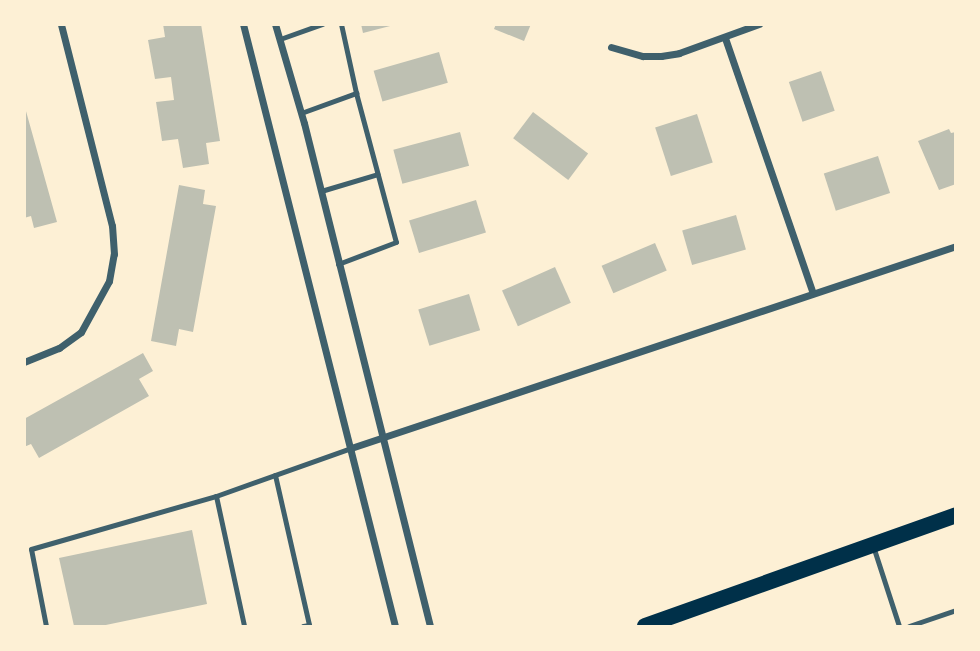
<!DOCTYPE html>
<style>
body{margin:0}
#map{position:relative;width:980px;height:651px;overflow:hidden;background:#fdf0d5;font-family:"Golos Text",sans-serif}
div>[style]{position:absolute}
.building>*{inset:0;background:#bec0b2;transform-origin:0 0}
.service>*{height:5px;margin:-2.5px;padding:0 2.5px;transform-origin:2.5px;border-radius:2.5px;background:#3f606c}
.minor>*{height:7px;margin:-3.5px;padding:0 3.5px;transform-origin:3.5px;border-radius:3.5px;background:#3f606c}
.primary>*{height:16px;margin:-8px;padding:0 8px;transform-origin:8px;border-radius:8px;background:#003049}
span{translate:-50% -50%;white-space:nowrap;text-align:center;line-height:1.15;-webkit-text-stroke:7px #fdf0d5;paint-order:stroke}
.frame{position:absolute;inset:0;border:26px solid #fdf0d5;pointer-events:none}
</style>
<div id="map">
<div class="building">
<i style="clip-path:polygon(163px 24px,201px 24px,220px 141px,206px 143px,209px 164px,183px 168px,178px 139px,162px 141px,156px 102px,174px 100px,171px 77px,155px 79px,148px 40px,165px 37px)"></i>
<i style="clip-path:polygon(361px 24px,394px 24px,394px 25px,363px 33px)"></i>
<i style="clip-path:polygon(496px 24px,531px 24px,524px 41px,494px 29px)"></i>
<i style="left:439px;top:52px;width:32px;height:68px;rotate:74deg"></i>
<i style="left:821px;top:71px;width:42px;height:34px;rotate:71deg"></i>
<i style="clip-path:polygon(24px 104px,57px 222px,34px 228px,31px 216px,24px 218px)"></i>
<i style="left:533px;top:112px;width:69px;height:33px;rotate:37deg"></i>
<i style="left:697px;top:114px;width:51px;height:44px;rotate:72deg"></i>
<i style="clip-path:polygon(949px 129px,951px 133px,956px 132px,956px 184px,939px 190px,918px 141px)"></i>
<i style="left:460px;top:132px;width:35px;height:69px;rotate:75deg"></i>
<i style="left:878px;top:156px;width:39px;height:57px;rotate:72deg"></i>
<i style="clip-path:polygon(179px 185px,205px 190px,203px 204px,216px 206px,193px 332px,179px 329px,176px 346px,151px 341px)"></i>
<i style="left:476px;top:200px;width:34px;height:70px;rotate:73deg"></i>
<i style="left:736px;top:215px;width:36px;height:56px;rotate:74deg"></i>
<i style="left:655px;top:243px;width:30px;height:58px;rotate:67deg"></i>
<i style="left:555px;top:267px;width:39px;height:58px;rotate:66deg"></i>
<i style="left:469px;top:294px;width:38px;height:53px;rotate:73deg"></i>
<i style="clip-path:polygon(143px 353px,153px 371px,139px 379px,149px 396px,39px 458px,31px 444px,24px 447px,24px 419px)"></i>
<i style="clip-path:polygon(192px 530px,207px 604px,101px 626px,74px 626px,59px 558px)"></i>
</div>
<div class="service">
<i style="left:341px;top:24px;width:71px;rotate:77.7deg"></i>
<i style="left:280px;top:39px;width:45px;rotate:-19.7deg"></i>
<i style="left:301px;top:113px;width:59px;rotate:-20deg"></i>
<i style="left:356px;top:93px;width:154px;rotate:75deg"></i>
<i style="left:396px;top:242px;width:62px;rotate:159.2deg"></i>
<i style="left:321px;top:191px;width:59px;rotate:-16.6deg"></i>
<i style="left:275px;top:475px;width:154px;rotate:77.2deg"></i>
<i style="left:309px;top:625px;width:6px;rotate:171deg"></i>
<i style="left:216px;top:496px;width:133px;rotate:77.8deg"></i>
<i style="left:873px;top:546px;width:84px;rotate:72deg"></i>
<i style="left:46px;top:626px;width:78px;rotate:-101deg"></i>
<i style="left:31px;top:549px;width:192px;rotate:-16deg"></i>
<i style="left:216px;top:496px;width:143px;rotate:-19.6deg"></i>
<i style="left:909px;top:626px;width:50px;rotate:-18.8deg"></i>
</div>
<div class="minor">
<i style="left:243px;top:24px;width:621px;rotate:75.83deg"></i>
<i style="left:275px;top:24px;width:103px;rotate:73.7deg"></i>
<i style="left:304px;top:123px;width:519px;rotate:75.94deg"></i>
<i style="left:725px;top:38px;width:270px;rotate:71deg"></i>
<i style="left:611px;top:47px;width:33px;rotate:16deg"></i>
<i style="left:643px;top:56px;width:18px"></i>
<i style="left:661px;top:56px;width:18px;rotate:-9deg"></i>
<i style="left:679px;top:53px;width:85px;rotate:-19.9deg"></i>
<i style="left:24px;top:362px;width:38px;rotate:-22deg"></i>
<i style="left:59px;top:348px;width:27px;rotate:-36deg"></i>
<i style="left:81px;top:332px;width:58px;rotate:-61.2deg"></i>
<i style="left:109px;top:281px;width:27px;rotate:-80deg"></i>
<i style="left:114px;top:254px;width:28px;rotate:-94deg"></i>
<i style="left:112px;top:226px;width:208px;rotate:-104.2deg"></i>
<i style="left:351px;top:448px;width:638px;rotate:-18.46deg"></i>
</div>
<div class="primary">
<i style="left:645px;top:626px;width:330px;rotate:-19.6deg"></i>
</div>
<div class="frame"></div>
</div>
